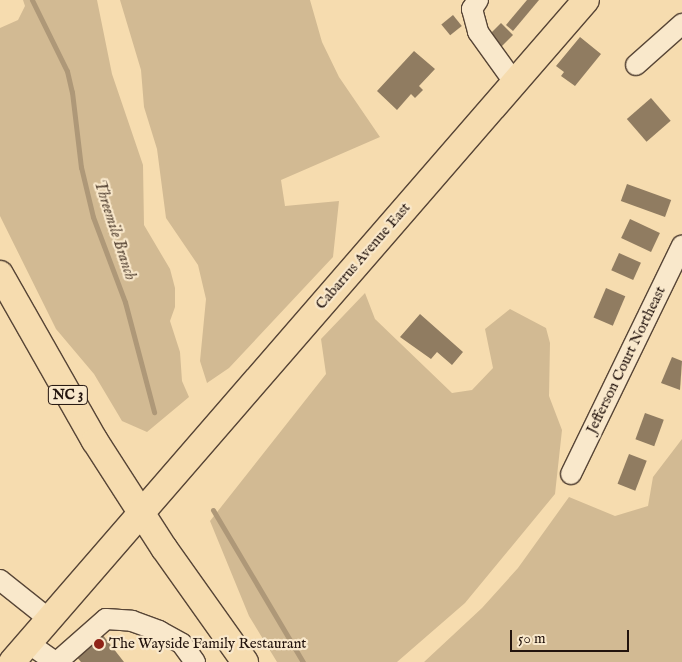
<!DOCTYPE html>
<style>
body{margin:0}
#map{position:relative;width:682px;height:662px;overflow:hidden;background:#f6dcaf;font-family:"IM FELL English",serif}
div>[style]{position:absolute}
.green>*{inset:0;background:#d2ba93}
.stream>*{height:5px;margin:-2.5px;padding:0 2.5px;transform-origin:2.5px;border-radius:2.5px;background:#ae9878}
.building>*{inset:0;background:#907c61;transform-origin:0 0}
.roads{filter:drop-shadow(1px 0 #574536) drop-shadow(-1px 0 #574536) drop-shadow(0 1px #574536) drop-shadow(0 -1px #574536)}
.minor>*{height:20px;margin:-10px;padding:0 10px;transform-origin:10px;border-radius:10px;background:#f9e8cb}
.major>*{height:26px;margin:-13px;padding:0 13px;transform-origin:13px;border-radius:13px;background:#f6dcaf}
.dots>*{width:14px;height:14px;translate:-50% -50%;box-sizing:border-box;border:2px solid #f9e8cb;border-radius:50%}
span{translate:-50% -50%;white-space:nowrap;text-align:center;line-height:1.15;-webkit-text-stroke:4.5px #f9e8cb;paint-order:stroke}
.shield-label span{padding:1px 4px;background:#f9e8cb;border:1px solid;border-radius:4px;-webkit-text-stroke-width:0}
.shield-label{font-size:14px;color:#22130d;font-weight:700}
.street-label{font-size:15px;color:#22130d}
.poi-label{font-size:15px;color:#22130d}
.left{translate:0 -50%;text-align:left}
.water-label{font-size:16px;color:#5a4838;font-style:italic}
.scale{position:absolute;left:510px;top:630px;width:119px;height:22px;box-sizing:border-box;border:2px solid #22130d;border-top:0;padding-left:6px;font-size:15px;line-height:18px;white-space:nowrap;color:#22130d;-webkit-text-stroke:4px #f9e8cb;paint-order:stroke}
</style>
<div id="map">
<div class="green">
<i style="clip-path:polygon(23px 0,97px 0,112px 74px,143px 165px,144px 225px,170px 269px,175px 288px,175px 307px,170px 321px,180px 352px,182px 381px,189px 397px,147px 432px,122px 421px,94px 374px,56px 329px,0 216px,0 28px,18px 20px,25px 6px)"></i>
<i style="clip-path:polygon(120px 0,310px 0,322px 42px,339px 77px,380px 137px,281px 180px,285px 206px,339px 201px,333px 257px,229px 368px,207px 383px,200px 361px,206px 299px,198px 265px,166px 218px,157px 149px,144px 107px,141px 70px)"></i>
<i style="clip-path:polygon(365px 293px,375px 319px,452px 393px,472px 390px,493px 368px,485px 329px,510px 309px,546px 328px,550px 343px,549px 396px,562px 430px,555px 494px,465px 603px,397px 662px,277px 662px,249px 616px,210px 521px,326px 374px,321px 339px)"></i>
<i style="clip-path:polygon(682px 439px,682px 662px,424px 662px,482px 608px,518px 568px,569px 497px,615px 516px,648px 506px,653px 477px)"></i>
</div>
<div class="stream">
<i style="left:32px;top:0;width:79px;rotate:63.8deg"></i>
<i style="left:67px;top:71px;width:22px;rotate:77deg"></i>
<i style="left:72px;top:92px;width:76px;rotate:83.2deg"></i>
<i style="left:81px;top:167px;width:51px;rotate:76.5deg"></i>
<i style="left:93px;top:217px;width:91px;rotate:69.4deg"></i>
<i style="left:125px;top:302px;width:114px;rotate:75.2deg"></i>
<i style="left:213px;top:510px;width:177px;rotate:59.4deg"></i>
</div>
<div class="building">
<i style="clip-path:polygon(527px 0,539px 0,513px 31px,506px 25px)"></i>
<i style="left:453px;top:15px;width:14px;height:15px;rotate:51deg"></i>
<i style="left:501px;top:23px;width:17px;height:17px;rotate:45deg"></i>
<i style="clip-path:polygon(580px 37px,601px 54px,575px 86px,561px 76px,564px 72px,556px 66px)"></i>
<i style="clip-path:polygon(414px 51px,435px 69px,419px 86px,423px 90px,415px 98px,411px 94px,397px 110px,377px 91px)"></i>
<i style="left:651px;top:98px;width:30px;height:32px;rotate:49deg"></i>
<i style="left:627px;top:184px;width:47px;height:18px;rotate:20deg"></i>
<i style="left:630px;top:219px;width:33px;height:21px;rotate:25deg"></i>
<i style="left:619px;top:253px;width:24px;height:19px;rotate:24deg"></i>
<i style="left:606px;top:288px;width:21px;height:32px;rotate:23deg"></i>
<i style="clip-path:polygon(420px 314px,463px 352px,452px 365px,437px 352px,431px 359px,400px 337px)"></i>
<i style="clip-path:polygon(672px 357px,682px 361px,680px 390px,661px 383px)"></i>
<i style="left:645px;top:413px;width:20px;height:28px;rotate:20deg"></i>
<i style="left:629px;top:454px;width:19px;height:32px;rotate:21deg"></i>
<i style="clip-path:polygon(102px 634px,124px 662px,81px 662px,75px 655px)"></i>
</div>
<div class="roads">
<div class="minor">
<i style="left:478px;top:0;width:11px;rotate:124deg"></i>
<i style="left:472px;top:9px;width:24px;rotate:75deg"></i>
<i style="left:478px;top:32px;width:62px;rotate:54.2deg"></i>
<i style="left:636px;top:65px;width:62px;rotate:-41.7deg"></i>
<i style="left:571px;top:474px;width:254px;rotate:-64.1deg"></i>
<i style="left:0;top:580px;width:63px;rotate:38.5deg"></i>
<i style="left:28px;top:643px;width:33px;rotate:35deg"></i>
<i style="left:57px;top:662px;width:65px;rotate:-41.3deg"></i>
<i style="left:106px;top:619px;width:26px;rotate:4deg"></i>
<i style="left:132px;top:621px;width:29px;rotate:20deg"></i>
<i style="left:159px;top:631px;width:26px;rotate:29deg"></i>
<i style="left:182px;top:644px;width:22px;rotate:54deg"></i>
</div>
<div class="major">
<i style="left:0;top:274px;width:192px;rotate:60.4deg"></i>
<i style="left:95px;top:441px;width:127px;rotate:57.2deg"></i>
<i style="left:164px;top:548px;width:140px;rotate:54.6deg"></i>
<i style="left:12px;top:662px;width:876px;rotate:-49.07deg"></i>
</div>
</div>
<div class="dots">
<i style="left:99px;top:644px;background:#8f2418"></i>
</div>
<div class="shield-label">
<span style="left:68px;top:395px">NC 3</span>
</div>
<div class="street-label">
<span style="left:363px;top:256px;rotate:-49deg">Cabarrus Avenue East</span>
<span style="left:626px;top:360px;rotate:-64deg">Jefferson Court Northeast</span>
</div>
<div class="poi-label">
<span class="left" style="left:109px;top:644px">The Wayside Family Restaurant</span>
</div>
<div class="water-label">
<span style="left:114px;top:230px;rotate:72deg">Threemile Branch</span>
</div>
<div class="scale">50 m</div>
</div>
